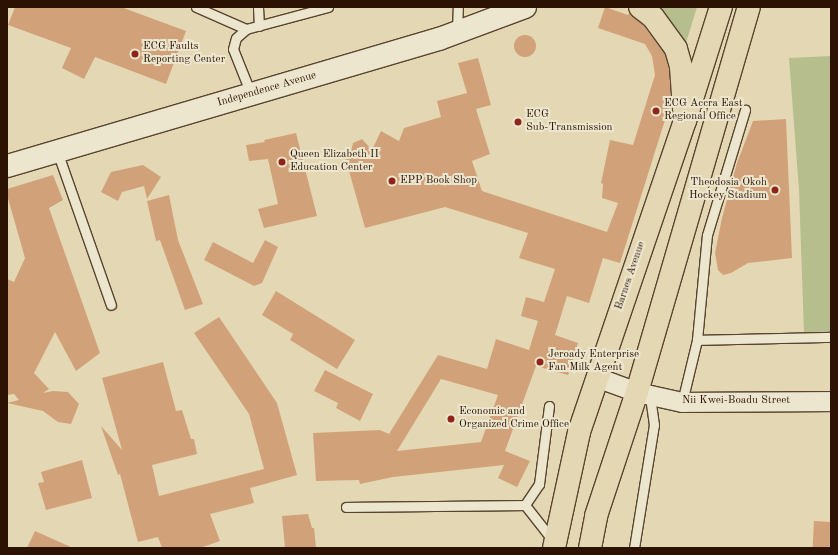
<!DOCTYPE html>
<style>
body{margin:0}
#map{position:relative;width:838px;height:555px;overflow:hidden;background:#e4d8b4;font-family:"Old Standard TT",serif}
div>[style]{position:absolute}
.green>*{inset:0;background:#b5be8c}
.building>*{inset:0;background:#d1a279;transform-origin:0 0}
.round{border-radius:50%}
.roads{filter:drop-shadow(1px 0 #59442f) drop-shadow(-1px 0 #59442f) drop-shadow(0 1px #59442f) drop-shadow(0 -1px #59442f)}
.service>*{height:9px;margin:-4.5px;padding:0 4.5px;transform-origin:4.5px;border-radius:4.5px;background:#ede6ce}
.minor>*{height:19px;margin:-9.5px;padding:0 9.5px;transform-origin:9.5px;border-radius:9.5px;background:#ede6ce}
.secondary>*{height:22px;margin:-11px;padding:0 11px;transform-origin:11px;border-radius:11px;background:#ede6ce}
.primary>*{height:22px;margin:-11px;padding:0 11px;transform-origin:11px;border-radius:11px;background:#e4d8b4}
.dots>*{width:11px;height:11px;translate:-50% -50%;box-sizing:border-box;border:2px solid #ede6ce;border-radius:50%}
span{translate:-50% -50%;white-space:nowrap;text-align:center;line-height:1.15;-webkit-text-stroke:4px #ede6ce;paint-order:stroke}
.poi-label{font-size:11px;color:#2b1203}
.left{translate:0 -50%;text-align:left}
.right{translate:-100% -50%;text-align:right}
.street-label{font-size:11px;color:#2b1203}
.frame{position:absolute;inset:0;border:8px solid #2b1203;pointer-events:none}
</style>
<div id="map">
<div class="green">
<i style="clip-path:polygon(663px 7px,697px 7px,685px 46px,662px 9px)"></i>
<i style="clip-path:polygon(831px 56px,831px 332px,804px 333px,799px 190px,789px 58px)"></i>
</div>
<div class="building">
<i style="clip-path:polygon(15px 7px,121px 7px,186px 31px,166px 84px,95px 57px,84px 79px,62px 68px,71px 48px,8px 25px)"></i>
<i style="clip-path:polygon(evenodd,605px 7px,628px 15px,629px 13px,644px 26px,665px 54px,669px 69px,671px 101px,620px 263px,603px 258px,589px 303px,567px 296px,555px 335px,578px 343px,568px 375px,536px 366px,505px 451px,530px 461px,517px 487px,498px 478px,504px 465px,393px 477px,360px 484px,359px 480px,316px 481px,313px 433px,380px 430px,389px 434px,438px 355px,487px 369px,496px 339px,529px 350px,538px 321px,521px 316px,526px 297px,544px 302px,555px 269px,519px 258px,528px 233px,445px 207px,365px 228px,344px 153px,351px 152px,353px 143px,362px 139px,372px 150px,381px 131px,399px 141px,404px 128px,441px 117px,437px 101px,467px 93px,458px 63px,478px 58px,491px 105px,476px 109px,490px 154px,472px 161px,482px 191px,607px 232px,618px 203px,602px 198px,603px 184px,601px 183px,610px 140px,633px 145px,655px 75px,652px 56px,645px 44px,598px 28px,605px 7px,441px 379px,498px 395px,481px 442px,397px 451px,441px 379px)"></i>
<i class="round" style="left:514px;top:35px;width:22px;height:22px"></i>
<i style="clip-path:polygon(786px 119px,792px 258px,748px 263px,731px 273px,723px 275px,718px 270px,715px 253px,722px 218px,737px 163px,753px 121px)"></i>
<i style="clip-path:polygon(296px 133px,317px 216px,264px 228px,258px 209px,278px 204px,268px 159px,249px 161px,246px 145px,265px 142px,264px 140px)"></i>
<i style="clip-path:polygon(143px 165px,161px 177px,147px 199px,144px 186px,122px 192px,118px 201px,101px 192px,111px 172px)"></i>
<i style="clip-path:polygon(53px 175px,63px 200px,49px 208px,100px 353px,76px 371px,55px 332px,34px 373px,49px 389px,43px 393px,53px 391px,68px 392px,79px 404px,71px 424px,58px 422px,43px 411px,7px 403px,19px 400px,14px 394px,7px 395px,7px 279px,14px 282px,25px 258px,7px 195px,7px 189px)"></i>
<i style="clip-path:polygon(169px 195px,178px 240px,203px 304px,185px 310px,160px 240px,156px 241px,147px 201px)"></i>
<i style="clip-path:polygon(265px 240px,278px 247px,262px 283px,254px 286px,204px 260px,213px 242px,253px 263px)"></i>
<i style="clip-path:polygon(276px 291px,355px 340px,337px 369px,290px 340px,293px 334px,262px 315px)"></i>
<i style="clip-path:polygon(219px 317px,277px 403px,297px 475px,250px 488px,254px 503px,210px 514px,220px 541px,200px 548px,162px 548px,158px 537px,138px 542px,120px 474px,118px 475px,101px 426px,122px 450px,102px 378px,163px 362px,176px 411px,182px 410px,191px 439px,194px 439px,197px 454px,152px 465px,159px 496px,264px 469px,249px 414px,194px 333px)"></i>
<i style="clip-path:polygon(325px 370px,373px 394px,360px 421px,336px 408px,338px 403px,314px 391px)"></i>
<i style="clip-path:polygon(82px 460px,92px 498px,46px 510px,38px 483px,44px 482px,41px 472px)"></i>
<i style="clip-path:polygon(308px 514px,312px 528px,314px 528px,316px 548px,285px 548px,282px 516px)"></i>
<i style="left:814px;top:521px;width:17px;height:27px;rotate:3deg"></i>
<i style="clip-path:polygon(35px 531px,73px 548px,27px 548px)"></i>
</div>
<div class="roads">
<div class="service">
<i style="left:196px;top:7px;width:55px;rotate:23.7deg"></i>
<i style="left:258px;top:7px;width:19px;rotate:87deg"></i>
<i style="left:457px;top:31px;width:24px;rotate:-88deg"></i>
<i style="left:251px;top:94px;width:48px;rotate:-111.8deg"></i>
<i style="left:233px;top:49px;width:11px;rotate:-75deg"></i>
<i style="left:236px;top:38px;width:13px;rotate:-42deg"></i>
<i style="left:246px;top:29px;width:85px;rotate:-15deg"></i>
<i style="left:57px;top:151px;width:163px;rotate:70.7deg"></i>
<i style="left:697px;top:340px;width:105px;rotate:-84.6deg"></i>
<i style="left:707px;top:235px;width:131px;rotate:-73.1deg"></i>
<i style="left:682px;top:402px;width:64px;rotate:-76.4deg"></i>
<i style="left:697px;top:340px;width:134px;rotate:-1.3deg"></i>
<i style="left:549px;top:406px;width:79px;rotate:97.3deg"></i>
<i style="left:539px;top:484px;width:25px;rotate:124deg"></i>
<i style="left:525px;top:505px;width:47px;rotate:51.9deg"></i>
<i style="left:346px;top:507px;width:179px;rotate:-0.6deg"></i>
<i style="left:634px;top:548px;width:125px;rotate:-80.8deg"></i>
<i style="left:654px;top:425px;width:30px;rotate:-98deg"></i>
</div>
<div class="minor">
<i style="left:596px;top:377px;width:44px;rotate:20.1deg"></i>
<i style="left:637px;top:392px;width:46px;rotate:12.5deg"></i>
<i style="left:682px;top:402px;width:149px;rotate:-0.4deg"></i>
</div>
<div class="secondary">
<i style="left:7px;top:166px;width:450px;rotate:-16.4deg"></i>
<i style="left:439px;top:39px;width:92px;rotate:-20.4deg"></i>
</div>
<div class="primary">
<i style="left:640px;top:7px;width:16px;rotate:38deg"></i>
<i style="left:653px;top:17px;width:39px;rotate:54deg"></i>
<i style="left:676px;top:49px;width:19px;rotate:74deg"></i>
<i style="left:681px;top:67px;width:42px;rotate:85.9deg"></i>
<i style="left:554px;top:548px;width:119px;rotate:-77.8deg"></i>
<i style="left:579px;top:432px;width:329px;rotate:-71.2deg"></i>
<i style="left:685px;top:121px;width:120px;rotate:-72.5deg"></i>
<i style="left:590px;top:548px;width:33px;rotate:-79deg"></i>
<i style="left:596px;top:516px;width:131px;rotate:-71.7deg"></i>
<i style="left:637px;top:392px;width:401px;rotate:-73.8deg"></i>
</div>
</div>
<div class="dots">
<i style="left:135px;top:54px;background:#8f2418"></i>
<i style="left:656px;top:111px;background:#8f2418"></i>
<i style="left:518px;top:122px;background:#8f2418"></i>
<i style="left:282px;top:162px;background:#8f2418"></i>
<i style="left:392px;top:181px;background:#8f2418"></i>
<i style="left:775px;top:190px;background:#8f2418"></i>
<i style="left:540px;top:362px;background:#8f2418"></i>
<i style="left:451px;top:419px;background:#8f2418"></i>
</div>
<div class="poi-label">
<span class="left" style="left:143px;top:54px">ECG Faults<br>Reporting Center</span>
<span class="left" style="left:664px;top:111px">ECG Accra East<br>Regional Office</span>
<span class="left" style="left:526px;top:122px">ECG<br>Sub-Transmission</span>
<span class="left" style="left:290px;top:162px">Queen Elizabeth II<br>Education Center</span>
<span class="left" style="left:400px;top:181px">EPP Book Shop</span>
<span class="right" style="left:767px;top:190px">Theodosia Okoh<br>Hockey Stadium</span>
<span class="left" style="left:548px;top:362px">Jeroady Enterprise<br>Fan Milk Agent</span>
<span class="left" style="left:459px;top:419px">Economic and<br>Organized Crime Office</span>
</div>
<div class="street-label">
<span style="left:267px;top:90px;rotate:-16deg">Independence Avenue</span>
<span style="left:631px;top:276px;rotate:-71deg">Barnes Avenue</span>
<span style="left:736px;top:401px">Nii Kwei-Boadu Street</span>
</div>
<div class="frame"></div>
</div>
